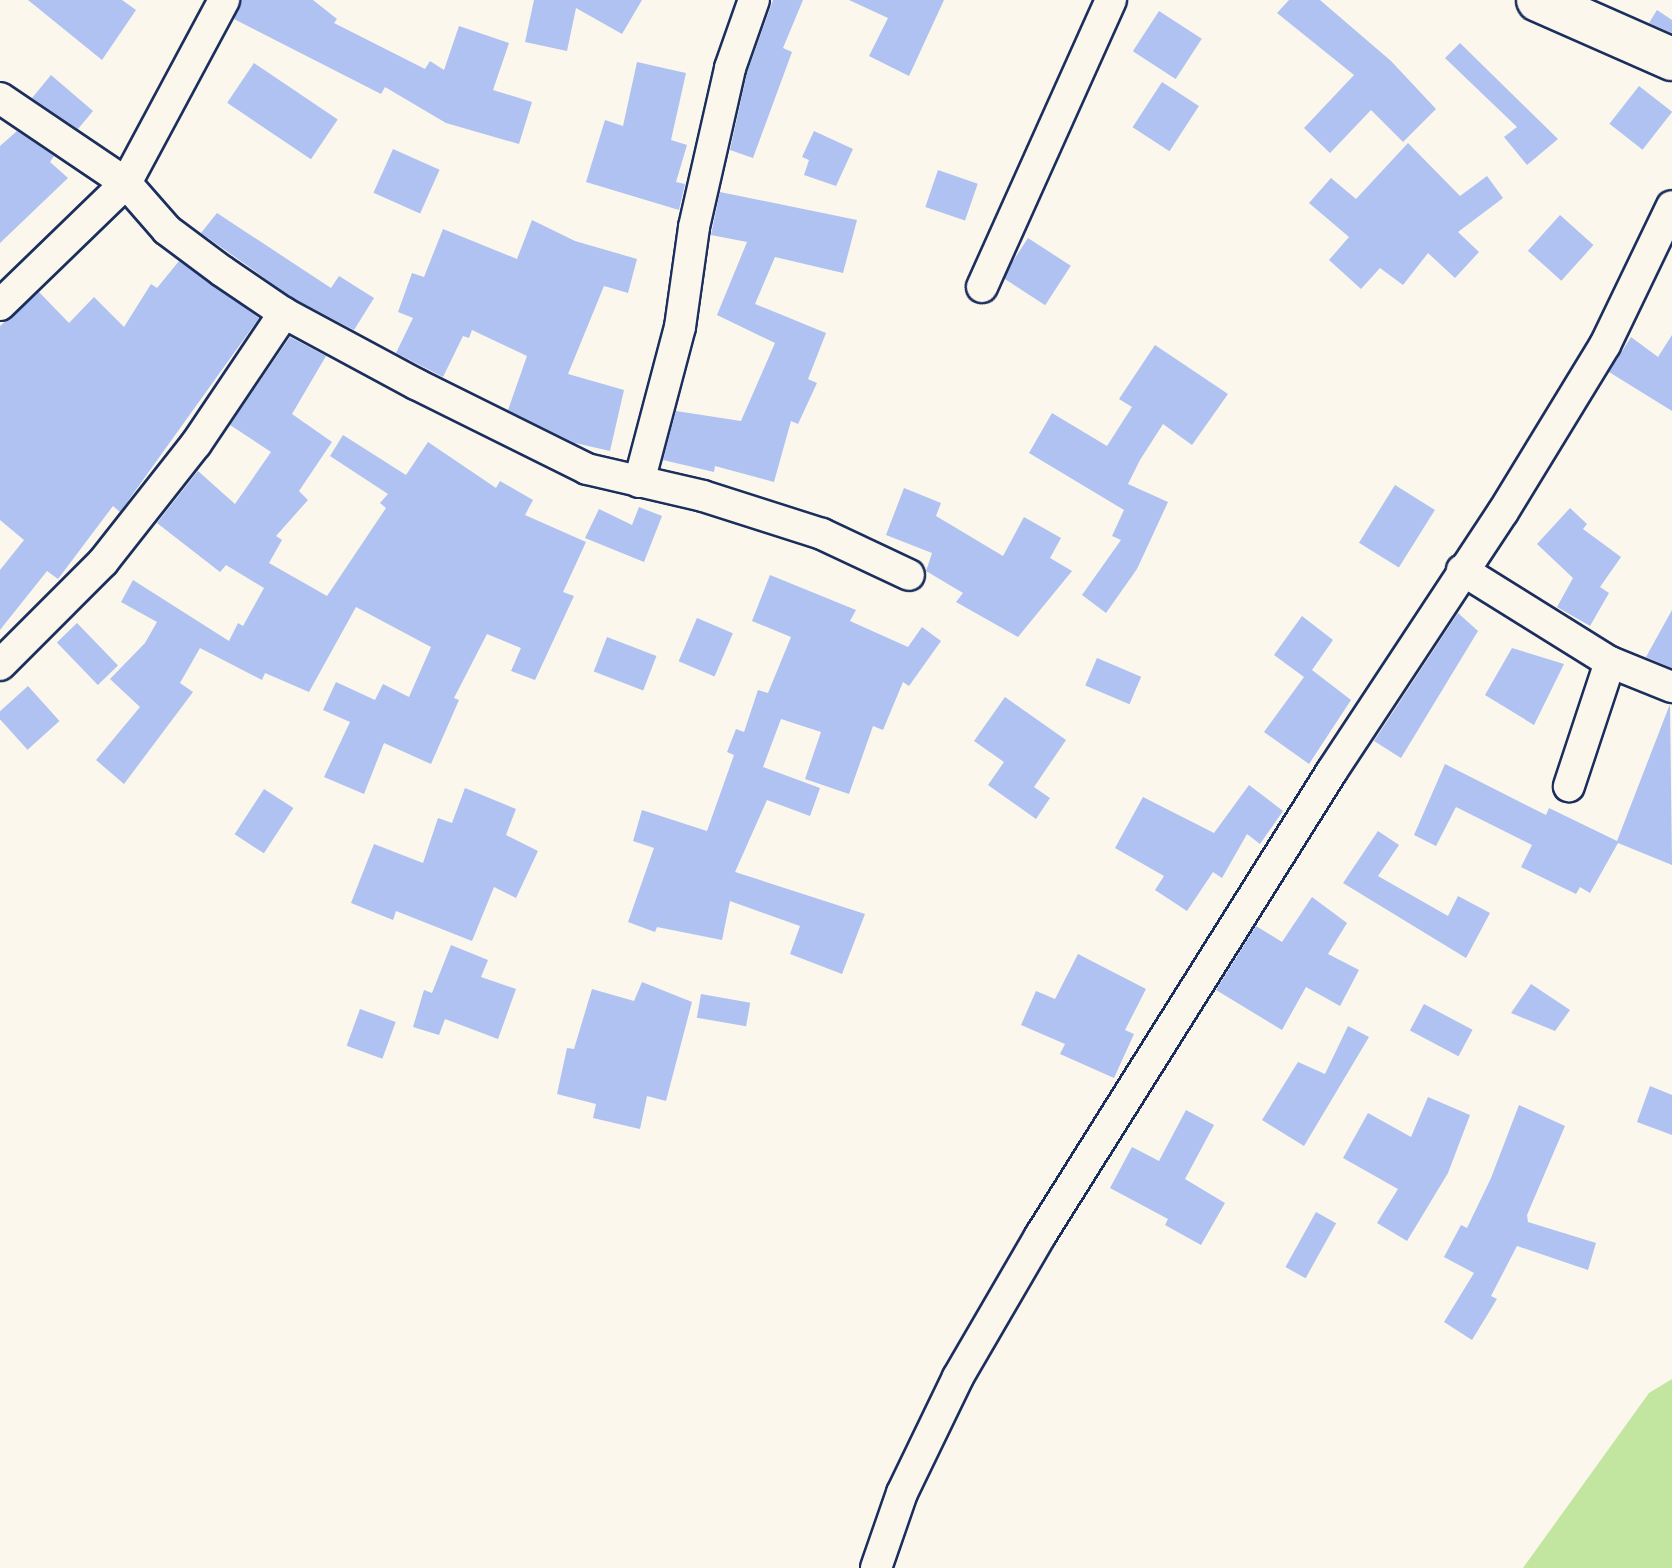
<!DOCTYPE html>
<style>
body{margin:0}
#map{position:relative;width:1672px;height:1568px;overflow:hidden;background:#fbf7ec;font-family:"Shantell Sans",sans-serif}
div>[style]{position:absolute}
.green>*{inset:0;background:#c2e6a0}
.building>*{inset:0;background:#afc2f1;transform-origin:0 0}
.roads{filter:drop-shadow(2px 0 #1b2f5e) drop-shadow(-2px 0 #1b2f5e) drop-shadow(0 2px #1b2f5e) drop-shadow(0 -2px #1b2f5e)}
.street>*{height:30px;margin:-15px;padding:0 15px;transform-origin:15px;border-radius:15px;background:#fbf7ec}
.secondary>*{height:42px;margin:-21px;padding:0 21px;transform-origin:21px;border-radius:21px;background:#fbf7ec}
span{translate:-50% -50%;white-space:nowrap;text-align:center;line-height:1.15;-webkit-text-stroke:6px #fbf7ec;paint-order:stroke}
</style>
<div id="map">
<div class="green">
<i style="clip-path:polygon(1672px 1379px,1672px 1568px,1523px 1568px,1649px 1393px)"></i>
</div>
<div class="building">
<i style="clip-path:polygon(28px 0,122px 0,136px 10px,102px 60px)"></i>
<i style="clip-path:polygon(242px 0,313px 0,337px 19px,334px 23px,425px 69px,430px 61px,444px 70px,459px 26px,509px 43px,493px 90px,532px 102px,519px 144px,446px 123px,385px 87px,381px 94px,234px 19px)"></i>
<i style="clip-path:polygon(534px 0,642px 0,622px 34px,576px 8px,567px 51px,525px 42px)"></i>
<i style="clip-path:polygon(773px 0,803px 0,783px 48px,792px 52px,753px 158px,730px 150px,747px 73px)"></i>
<i style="clip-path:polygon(849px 0,944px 0,909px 76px,869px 56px,888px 18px)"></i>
<i style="clip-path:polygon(1289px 0,1320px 0,1391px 61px,1436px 109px,1403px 142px,1371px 110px,1330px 153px,1304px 128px,1354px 75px,1277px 13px)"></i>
<i style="clip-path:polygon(1657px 10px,1672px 20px,1672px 33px,1649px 23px)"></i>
<i style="left:1159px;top:11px;width:51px;height:48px;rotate:33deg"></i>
<i style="clip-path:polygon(1460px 43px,1558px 139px,1527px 165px,1504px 137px,1517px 127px,1445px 58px)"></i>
<i style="clip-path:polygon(637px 62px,686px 73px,671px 140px,687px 145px,676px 182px,685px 184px,679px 210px,586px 182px,605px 120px,623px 126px)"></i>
<i style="left:254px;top:63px;width:101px;height:48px;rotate:34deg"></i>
<i style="clip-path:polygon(51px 75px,93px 111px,78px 129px,32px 98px)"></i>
<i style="left:1162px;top:82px;width:44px;height:54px;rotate:33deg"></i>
<i style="left:1639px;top:86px;width:42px;height:48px;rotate:38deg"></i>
<i style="clip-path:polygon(17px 131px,54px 156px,50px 162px,68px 178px,0 243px,0 146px)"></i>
<i style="clip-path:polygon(814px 131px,853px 149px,836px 186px,804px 175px,809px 160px,802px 157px)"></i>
<i style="clip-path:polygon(1408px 143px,1460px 196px,1487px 176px,1503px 198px,1458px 232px,1479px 252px,1455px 278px,1428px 253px,1403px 285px,1380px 268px,1361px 289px,1329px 260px,1349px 237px,1309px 203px,1331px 178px,1356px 199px)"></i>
<i style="left:393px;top:149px;width:51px;height:48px;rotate:24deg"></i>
<i style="left:938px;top:170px;width:42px;height:39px;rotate:19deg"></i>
<i style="clip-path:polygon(720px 192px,857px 220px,843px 273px,775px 257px,755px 304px,826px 333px,808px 379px,817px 383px,798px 424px,791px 421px,774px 482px,715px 466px,714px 472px,663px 460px,676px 411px,741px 421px,775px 343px,717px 315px,747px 242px,711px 235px)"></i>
<i style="clip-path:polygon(217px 213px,331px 288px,339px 276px,374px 298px,354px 330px,293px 298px,201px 233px)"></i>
<i style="left:1560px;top:215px;width:45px;height:48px;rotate:42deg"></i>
<i style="clip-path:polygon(532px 220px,575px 241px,637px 259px,628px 293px,604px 286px,568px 374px,624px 390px,610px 451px,575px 443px,508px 410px,527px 356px,472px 330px,469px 338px,463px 336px,443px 377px,396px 353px,413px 318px,398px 312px,412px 273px,424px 277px,443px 229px,517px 259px)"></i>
<i style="left:1028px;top:238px;width:51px;height:47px;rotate:33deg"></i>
<i style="clip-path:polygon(179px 261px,259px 318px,120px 512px,113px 506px,58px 579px,47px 571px,0 630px,0 570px,24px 540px,0 520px,0 326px,39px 292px,69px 323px,94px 297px,124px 327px,151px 284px,157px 288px)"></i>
<i style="clip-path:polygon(1672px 335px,1672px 411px,1609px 372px,1631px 337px,1658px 357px)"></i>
<i style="clip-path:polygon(290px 337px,326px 356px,292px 414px,332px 442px,299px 491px,308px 500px,276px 536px,282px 540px,269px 563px,327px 596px,386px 508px,380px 503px,388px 494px,330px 456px,343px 435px,406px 475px,428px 442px,496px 488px,500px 481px,533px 500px,525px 515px,586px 542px,563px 592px,574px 596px,535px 680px,511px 671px,521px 648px,487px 634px,454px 698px,459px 700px,431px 764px,384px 743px,364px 794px,324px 777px,350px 722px,323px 710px,336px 682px,375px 700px,383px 684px,409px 697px,431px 647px,356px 607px,309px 692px,265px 673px,262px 680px,200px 648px,180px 683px,193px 692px,124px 784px,96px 760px,140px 707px,110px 679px,145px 643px,157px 622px,121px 602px,133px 580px,229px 641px,238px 623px,243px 626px,264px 588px,226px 565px,220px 572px,157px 523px,198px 471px,235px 504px,271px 452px,230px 425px)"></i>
<i style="clip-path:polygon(1155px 345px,1228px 394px,1192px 445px,1163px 424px,1140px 460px,1128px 484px,1168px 502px,1137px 569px,1106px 613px,1082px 595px,1121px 540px,1112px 536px,1124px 510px,1029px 453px,1052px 413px,1107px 446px,1132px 407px,1119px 399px)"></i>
<i style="left:1395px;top:485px;width:47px;height:68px;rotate:32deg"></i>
<i style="clip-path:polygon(904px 488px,941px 503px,936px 516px,1003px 556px,1024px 517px,1061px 538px,1050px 558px,1072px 571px,1018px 637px,956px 602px,963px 593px,926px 571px,932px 553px,886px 535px)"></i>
<i style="clip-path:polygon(639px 507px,662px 516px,644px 562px,585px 538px,599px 509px,632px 525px)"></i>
<i style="clip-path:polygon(1570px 508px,1587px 524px,1583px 529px,1621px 557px,1600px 587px,1609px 593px,1590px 626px,1557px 607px,1573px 578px,1537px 544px)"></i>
<i style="clip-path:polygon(770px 575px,856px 610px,850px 621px,908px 647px,922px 627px,941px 641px,909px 686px,903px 682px,883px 730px,873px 726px,849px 794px,805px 779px,821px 732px,781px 719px,763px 767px,820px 788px,810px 816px,767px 800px,735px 872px,865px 914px,842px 974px,790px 954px,800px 926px,730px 901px,722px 940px,657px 927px,655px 932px,628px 922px,654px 848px,633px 841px,642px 810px,707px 831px,734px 755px,727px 752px,736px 729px,744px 732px,758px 690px,768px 693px,791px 637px,752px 621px)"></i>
<i style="clip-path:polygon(1672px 610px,1672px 668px,1646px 657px)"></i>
<i style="clip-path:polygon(1458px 613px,1478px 631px,1401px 758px,1374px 741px)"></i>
<i style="clip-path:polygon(1302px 616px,1333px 640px,1312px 670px,1351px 700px,1309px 764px,1264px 732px,1304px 677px,1274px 655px)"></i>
<i style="left:697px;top:618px;width:39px;height:47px;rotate:23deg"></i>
<i style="left:77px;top:623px;width:59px;height:28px;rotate:46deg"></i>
<i style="left:607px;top:637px;width:53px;height:37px;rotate:21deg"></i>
<i style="clip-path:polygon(1512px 648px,1564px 664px,1534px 725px,1485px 695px)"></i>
<i style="left:1097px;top:658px;width:48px;height:30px;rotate:23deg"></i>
<i style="left:28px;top:686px;width:47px;height:43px;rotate:48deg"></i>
<i style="clip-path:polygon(1005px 697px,1066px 740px,1034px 787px,1050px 798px,1036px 819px,988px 785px,1004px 762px,974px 741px)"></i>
<i style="clip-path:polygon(1670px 704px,1672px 865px,1618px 843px,1590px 893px,1580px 887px,1576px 894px,1521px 867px,1532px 845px,1456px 807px,1436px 846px,1414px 835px,1445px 764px,1546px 815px,1549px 808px,1617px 841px)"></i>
<i style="clip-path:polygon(1249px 785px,1283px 811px,1260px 844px,1247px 834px,1222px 878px,1213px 872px,1187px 911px,1155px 890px,1164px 876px,1115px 848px,1143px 797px,1214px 833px)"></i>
<i style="clip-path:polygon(465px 788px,516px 809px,506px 835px,538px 851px,516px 898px,494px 887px,472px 941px,396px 911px,393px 920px,351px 903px,374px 844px,423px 863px,438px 818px,452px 823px)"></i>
<i style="left:264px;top:789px;width:35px;height:54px;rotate:33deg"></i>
<i style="clip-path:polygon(1378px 831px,1399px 845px,1378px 876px,1448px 916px,1458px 896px,1490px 913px,1466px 958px,1343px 883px)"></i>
<i style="clip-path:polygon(1312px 897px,1347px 923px,1328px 954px,1359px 970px,1340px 1006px,1306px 987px,1282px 1030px,1216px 990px,1256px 926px,1282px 942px)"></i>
<i style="clip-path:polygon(451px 945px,488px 960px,481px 977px,516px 989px,498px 1039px,445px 1019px,439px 1035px,413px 1027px,424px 990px,432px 993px)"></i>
<i style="clip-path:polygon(1078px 954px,1146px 989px,1125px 1030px,1134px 1034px,1114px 1078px,1060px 1054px,1065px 1044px,1021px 1025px,1036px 991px,1055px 999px)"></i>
<i style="clip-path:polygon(642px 982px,692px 1002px,666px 1101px,647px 1096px,640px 1129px,593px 1118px,596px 1104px,557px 1094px,567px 1048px,574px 1049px,592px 989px,634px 1001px)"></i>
<i style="clip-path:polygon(1531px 984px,1570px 1010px,1555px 1031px,1511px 1013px)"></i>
<i style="left:701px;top:994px;width:50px;height:24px;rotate:10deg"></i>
<i style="left:1424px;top:1004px;width:55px;height:30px;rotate:28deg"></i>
<i style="left:360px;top:1009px;width:38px;height:39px;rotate:20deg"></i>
<i style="clip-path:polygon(1348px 1026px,1369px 1037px,1304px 1146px,1262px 1120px,1298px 1062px,1325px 1074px)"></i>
<i style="clip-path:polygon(1650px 1086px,1672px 1095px,1672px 1135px,1637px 1122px)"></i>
<i style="clip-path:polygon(1428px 1097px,1470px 1115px,1448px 1173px,1407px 1241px,1377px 1223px,1398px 1189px,1343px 1158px,1368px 1113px,1411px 1137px)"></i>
<i style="clip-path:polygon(1519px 1105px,1565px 1126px,1527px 1215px,1528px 1222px,1596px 1243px,1588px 1270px,1517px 1246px,1491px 1296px,1497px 1299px,1472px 1340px,1444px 1322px,1474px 1273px,1444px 1257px,1461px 1225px,1467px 1228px,1491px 1178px)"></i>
<i style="clip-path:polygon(1186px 1110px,1214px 1125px,1185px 1179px,1225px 1203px,1201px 1245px,1165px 1225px,1168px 1219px,1110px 1188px,1132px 1147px,1159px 1161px)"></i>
<i style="left:1316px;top:1212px;width:23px;height:63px;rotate:29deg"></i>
</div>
<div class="roads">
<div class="street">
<i style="left:0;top:98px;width:152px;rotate:34deg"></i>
<i style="left:126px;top:183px;width:62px;rotate:48.9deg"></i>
<i style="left:167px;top:230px;width:69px;rotate:36.7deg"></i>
<i style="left:222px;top:271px;width:75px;rotate:34.1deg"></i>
<i style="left:284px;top:313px;width:150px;rotate:28.3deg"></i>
<i style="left:416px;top:384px;width:191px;rotate:26.4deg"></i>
<i style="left:587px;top:469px;width:119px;rotate:13.1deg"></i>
<i style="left:703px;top:496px;width:125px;rotate:17.7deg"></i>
<i style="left:822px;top:534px;width:96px;rotate:25.2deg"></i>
<i style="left:982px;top:287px;width:315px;rotate:-65.8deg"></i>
<i style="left:0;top:305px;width:175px;rotate:-44.1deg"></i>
<i style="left:126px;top:183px;width:208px;rotate:-61.8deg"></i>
<i style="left:639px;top:482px;width:160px;rotate:-75.2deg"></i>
<i style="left:680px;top:327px;width:101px;rotate:-82deg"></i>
<i style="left:694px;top:227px;width:163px;rotate:-77.2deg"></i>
<i style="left:730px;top:68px;width:72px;rotate:-70.6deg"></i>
<i style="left:1462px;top:570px;width:174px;rotate:31.9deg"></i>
<i style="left:1610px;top:662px;width:131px;rotate:108.3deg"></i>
<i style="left:1610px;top:662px;width:67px;rotate:22deg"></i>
<i style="left:0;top:665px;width:146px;rotate:-45deg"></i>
<i style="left:103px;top:562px;width:150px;rotate:-51.8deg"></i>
<i style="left:196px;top:444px;width:158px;rotate:-56.1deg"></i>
<i style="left:876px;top:1568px;width:79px;rotate:-70.9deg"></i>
<i style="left:902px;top:1493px;width:129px;rotate:-64.2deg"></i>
<i style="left:958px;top:1377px;width:163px;rotate:-59.8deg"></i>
<i style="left:1040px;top:1236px;width:549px;rotate:-57.87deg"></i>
<i style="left:1332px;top:771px;width:310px;rotate:-56.6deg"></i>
<i style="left:1503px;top:512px;width:196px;rotate:-58.6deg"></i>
<i style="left:1605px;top:345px;width:154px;rotate:-64.3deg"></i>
</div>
<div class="secondary">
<i style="left:1538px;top:0;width:146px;rotate:23.8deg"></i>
</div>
</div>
</div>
